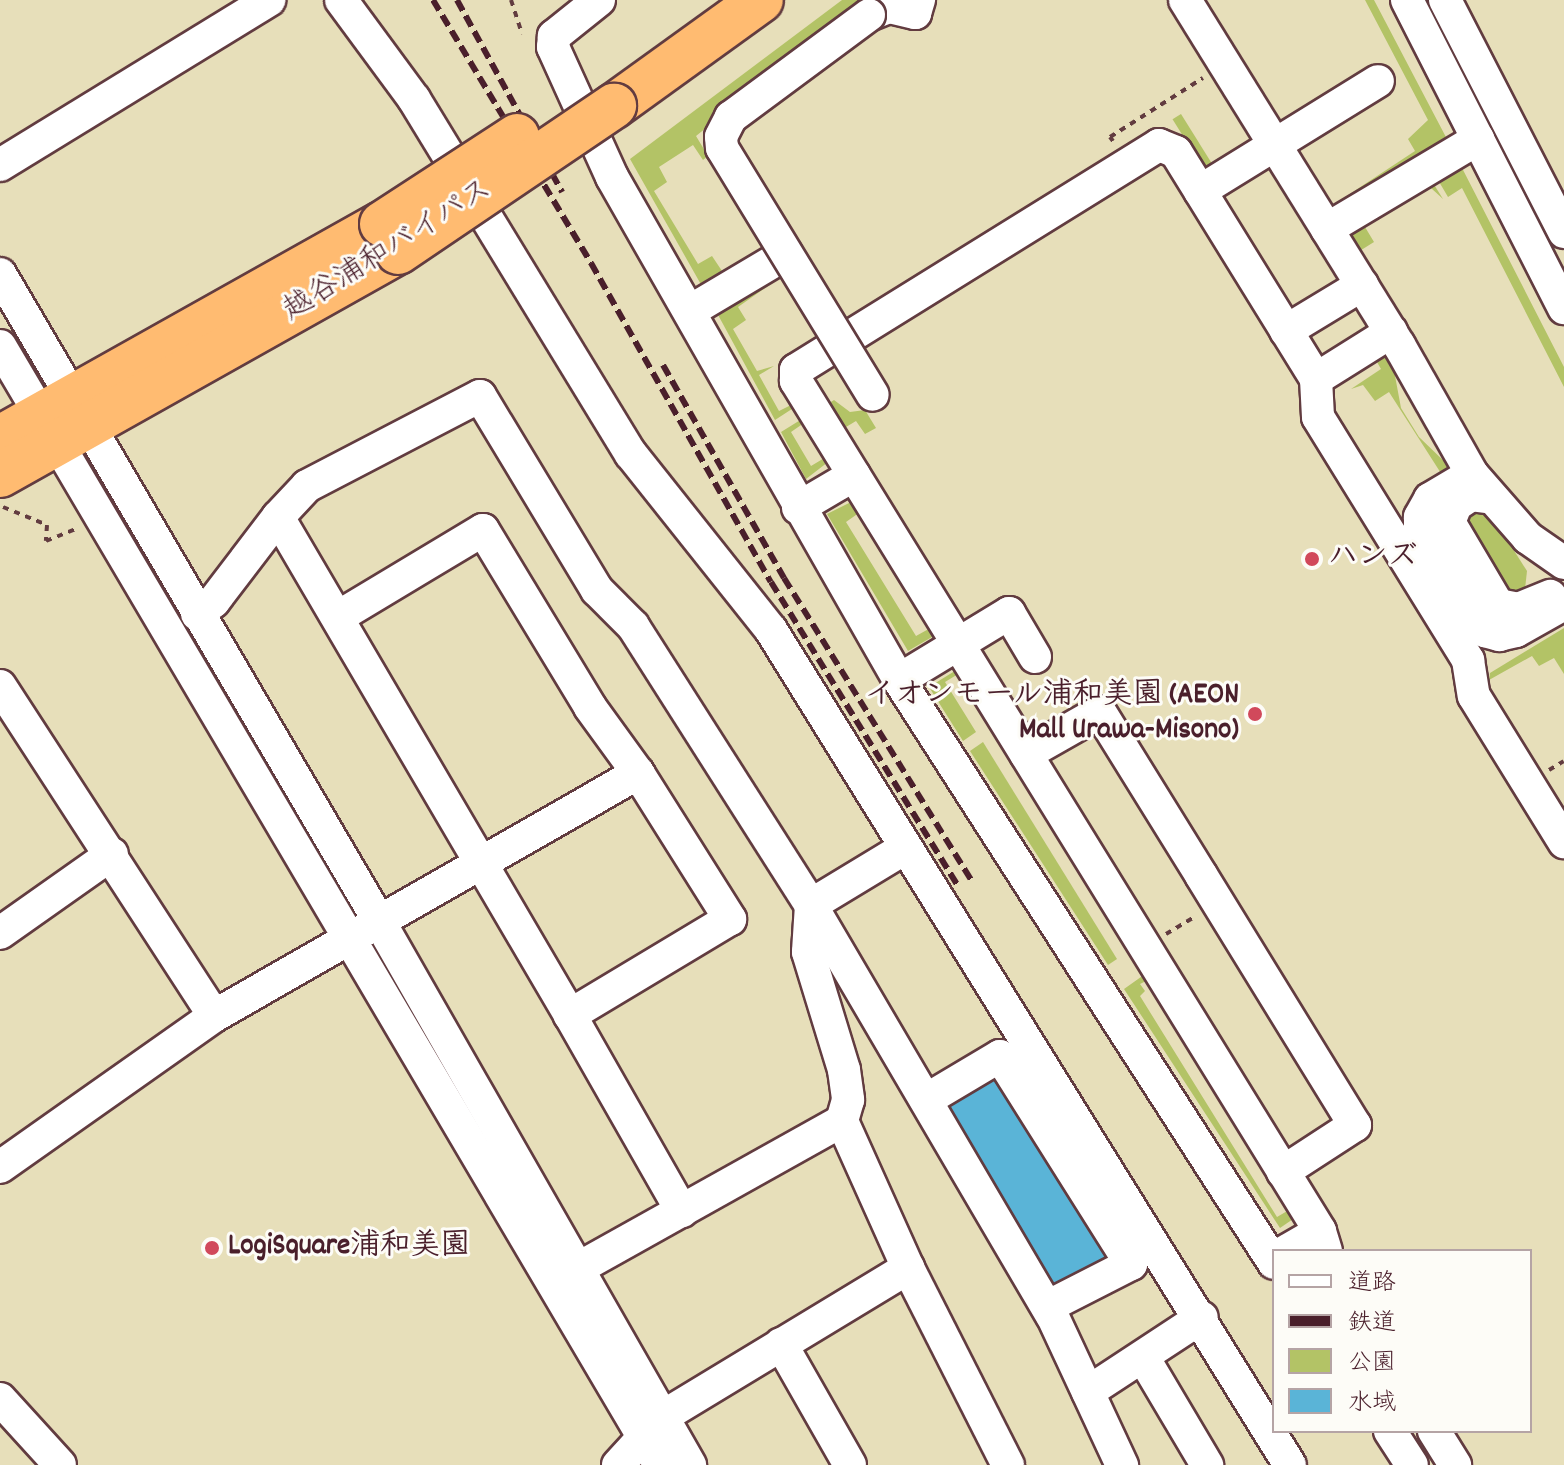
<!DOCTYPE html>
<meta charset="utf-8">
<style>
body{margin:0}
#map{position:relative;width:1564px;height:1465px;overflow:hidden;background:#e7dfba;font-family:Dekko,"Klee One",sans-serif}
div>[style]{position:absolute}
.green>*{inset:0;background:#b3c366;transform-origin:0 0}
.water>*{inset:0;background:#5ab4d7}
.path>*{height:4px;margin-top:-2px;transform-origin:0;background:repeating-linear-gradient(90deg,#623c40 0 6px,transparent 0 12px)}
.roads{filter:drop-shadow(2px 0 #623c40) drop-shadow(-2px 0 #623c40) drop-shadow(0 2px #623c40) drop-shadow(0 -2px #623c40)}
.minor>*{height:32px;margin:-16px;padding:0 16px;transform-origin:16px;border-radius:16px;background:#fff}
.highway>*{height:44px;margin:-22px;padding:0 22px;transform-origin:22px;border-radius:22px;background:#ffbb71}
.rail>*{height:6px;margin-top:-3px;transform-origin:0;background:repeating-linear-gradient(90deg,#4a1f2b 0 12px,transparent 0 18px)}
.bridges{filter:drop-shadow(2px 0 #623c40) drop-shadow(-2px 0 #623c40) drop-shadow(0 2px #623c40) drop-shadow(0 -2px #623c40)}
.minor-bridge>*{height:32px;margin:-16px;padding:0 16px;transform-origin:16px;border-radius:16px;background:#fff}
.highway-bridge>*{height:44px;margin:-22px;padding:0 22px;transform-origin:22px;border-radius:22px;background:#ffbb71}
.dots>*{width:22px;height:22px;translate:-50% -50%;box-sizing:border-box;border:4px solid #fdfcf7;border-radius:50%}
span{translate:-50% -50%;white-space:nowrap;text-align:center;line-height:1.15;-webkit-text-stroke:6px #fdfcf7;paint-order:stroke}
.street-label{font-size:30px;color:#4a1f2b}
.poi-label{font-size:30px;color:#4a1f2b;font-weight:700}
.left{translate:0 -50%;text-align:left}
.right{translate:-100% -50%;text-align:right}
.legend{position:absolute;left:1272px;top:1249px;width:260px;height:184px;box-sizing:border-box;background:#fdfcf7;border:2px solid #b5a4a5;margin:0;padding:10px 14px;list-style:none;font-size:24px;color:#4a1f2b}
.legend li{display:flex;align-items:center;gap:16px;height:40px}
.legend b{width:40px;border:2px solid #b5a4a5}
</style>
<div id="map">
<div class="green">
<i style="clip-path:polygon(842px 0,864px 0,696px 136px,708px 156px,703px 160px,693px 145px,659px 167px,667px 182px,654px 191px,698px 264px,712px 256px,724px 274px,703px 288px,630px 159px)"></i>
<i style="clip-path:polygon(1365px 0,1374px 0,1448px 141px,1397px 166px,1395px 174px,1333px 212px,1330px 207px,1415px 151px,1408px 139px,1428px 120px)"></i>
<i style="left:1181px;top:114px;width:68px;height:10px;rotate:58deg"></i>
<i style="clip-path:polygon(1461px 166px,1564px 367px,1564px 387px,1462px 188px,1448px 197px,1438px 180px)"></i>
<i style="clip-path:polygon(1433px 183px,1443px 199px,1431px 188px,1365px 227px,1374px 242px,1358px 252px,1347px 235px)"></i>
<i style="clip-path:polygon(779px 273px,781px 277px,738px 307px,746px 320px,733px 329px,757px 371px,774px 366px,759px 375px,779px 411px,793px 404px,795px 407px,775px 420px,717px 313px)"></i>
<i style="clip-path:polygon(1382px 354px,1393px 365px,1401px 408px,1419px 437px,1449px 466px,1445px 481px,1401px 508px,1444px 478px,1389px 392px,1375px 401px,1363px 385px,1351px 389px,1381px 369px,1373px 355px)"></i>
<i style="clip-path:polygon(834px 400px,850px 412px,865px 410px,876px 428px,865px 434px,856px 421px,841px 430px,826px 405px)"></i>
<i style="clip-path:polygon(802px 419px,804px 423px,791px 432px,811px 466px,826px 457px,828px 462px,806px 479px,781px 432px)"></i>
<i style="clip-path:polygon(849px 503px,863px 510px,846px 522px,916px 636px,934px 626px,932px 637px,908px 651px,827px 514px)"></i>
<i style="clip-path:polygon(1475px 511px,1492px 516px,1527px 571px,1525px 589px,1509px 597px,1464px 518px)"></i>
<i style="clip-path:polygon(1564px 628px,1564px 674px,1554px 658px,1539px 666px,1532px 656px,1489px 680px,1490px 673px)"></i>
<i style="clip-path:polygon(958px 669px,963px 671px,945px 682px,976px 732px,963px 741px,929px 687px)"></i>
<i style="clip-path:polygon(983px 742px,1117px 959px,1108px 965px,970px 751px)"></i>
<i style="clip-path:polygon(1148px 972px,1152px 978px,1140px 984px,1145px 991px,1140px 996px,1277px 1217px,1294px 1207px,1296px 1217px,1280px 1228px,1124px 989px)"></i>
</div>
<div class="water">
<i style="clip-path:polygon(998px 1071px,1117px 1252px,1055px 1294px,945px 1107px)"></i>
</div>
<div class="path">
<i style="left:511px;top:0;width:36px;rotate:72deg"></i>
<i style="left:1113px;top:141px;width:5px;rotate:-127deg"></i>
<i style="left:1110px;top:137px;width:110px;rotate:-32.4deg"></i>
<i style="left:3px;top:507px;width:48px;rotate:22.2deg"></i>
<i style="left:47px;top:525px;width:16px;rotate:94deg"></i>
<i style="left:46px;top:541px;width:35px;rotate:-22deg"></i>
<i style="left:1549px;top:770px;width:17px;rotate:-31deg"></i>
<i style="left:1166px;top:934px;width:35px;rotate:-31deg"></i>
</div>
<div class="roads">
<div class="minor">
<i style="left:341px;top:0;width:123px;rotate:53.6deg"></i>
<i style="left:414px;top:99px;width:416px;rotate:58.6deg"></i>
<i style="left:631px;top:454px;width:225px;rotate:51.5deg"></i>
<i style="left:771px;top:630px;width:983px;rotate:58.14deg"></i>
<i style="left:599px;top:0;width:58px;rotate:141.3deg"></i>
<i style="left:554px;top:36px;width:11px;rotate:95deg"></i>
<i style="left:553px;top:47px;width:143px;rotate:65.6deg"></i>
<i style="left:612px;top:177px;width:579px;rotate:60.29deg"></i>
<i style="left:899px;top:680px;width:693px;rotate:57.25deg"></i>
<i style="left:1185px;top:0;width:406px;rotate:58.2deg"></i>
<i style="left:1399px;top:345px;width:148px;rotate:60.5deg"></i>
<i style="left:1407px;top:0;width:346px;rotate:63deg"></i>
<i style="left:1445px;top:0;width:261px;rotate:62.8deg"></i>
<i style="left:869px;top:15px;width:22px;rotate:-22deg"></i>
<i style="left:889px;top:7px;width:27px;rotate:13deg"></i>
<i style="left:915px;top:13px;width:14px;rotate:-73deg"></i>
<i style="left:0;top:165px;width:316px;rotate:-31.5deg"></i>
<i style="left:1200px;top:191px;width:209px;rotate:-31.7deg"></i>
<i style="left:1327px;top:229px;width:176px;rotate:-30.8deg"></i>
<i style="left:0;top:274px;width:750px;rotate:59.64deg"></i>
<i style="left:379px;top:921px;width:627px;rotate:60.24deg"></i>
<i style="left:690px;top:311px;width:112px;rotate:-30.7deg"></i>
<i style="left:1286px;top:331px;width:89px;rotate:-31.2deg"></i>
<i style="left:0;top:346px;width:1299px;rotate:59.47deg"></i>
<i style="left:1316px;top:379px;width:38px;rotate:87deg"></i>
<i style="left:1318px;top:417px;width:286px;rotate:58.3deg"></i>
<i style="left:1468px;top:660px;width:36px;rotate:81deg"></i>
<i style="left:1474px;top:696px;width:172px;rotate:58.3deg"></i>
<i style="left:1487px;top:497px;width:16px;rotate:-173deg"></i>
<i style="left:1471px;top:495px;width:18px;rotate:146deg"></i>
<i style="left:1456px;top:505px;width:18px;rotate:112deg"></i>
<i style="left:1449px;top:522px;width:96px;rotate:59.4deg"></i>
<i style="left:1498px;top:605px;width:20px;rotate:11deg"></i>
<i style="left:1518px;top:609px;width:35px;rotate:-22deg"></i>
<i style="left:798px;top:508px;width:65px;rotate:-30.5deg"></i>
<i style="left:1564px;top:563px;width:44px;rotate:-145.2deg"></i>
<i style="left:1528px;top:538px;width:85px;rotate:-131.2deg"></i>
<i style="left:1472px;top:474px;width:49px;rotate:149.2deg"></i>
<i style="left:1430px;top:499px;width:21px;rotate:119deg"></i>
<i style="left:1420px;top:517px;width:10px;rotate:90deg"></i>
<i style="left:1420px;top:527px;width:123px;rotate:58deg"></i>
<i style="left:1485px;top:631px;width:15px;rotate:16deg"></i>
<i style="left:1499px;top:635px;width:17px;rotate:-13deg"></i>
<i style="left:1516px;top:631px;width:55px;rotate:-29.4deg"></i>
<i style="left:197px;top:614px;width:21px;rotate:-37deg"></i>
<i style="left:214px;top:601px;width:106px;rotate:-52.7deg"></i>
<i style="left:338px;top:617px;width:169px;rotate:-31deg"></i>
<i style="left:483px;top:530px;width:207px;rotate:58.8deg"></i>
<i style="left:590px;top:707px;width:82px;rotate:54deg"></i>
<i style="left:638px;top:773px;width:173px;rotate:57.8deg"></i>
<i style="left:730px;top:919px;width:187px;rotate:149deg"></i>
<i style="left:570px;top:1015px;width:226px;rotate:60.3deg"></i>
<i style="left:899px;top:680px;width:129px;rotate:-31.3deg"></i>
<i style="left:1009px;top:613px;width:51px;rotate:59.4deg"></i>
<i style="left:0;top:686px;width:393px;rotate:57deg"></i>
<i style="left:1026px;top:754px;width:85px;rotate:-29.6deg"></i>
<i style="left:1100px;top:712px;width:192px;rotate:58.2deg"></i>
<i style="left:1201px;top:875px;width:294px;rotate:58.4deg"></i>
<i style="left:1355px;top:1125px;width:86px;rotate:146.9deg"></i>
<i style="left:905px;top:848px;width:110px;rotate:148.8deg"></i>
<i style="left:811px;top:905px;width:47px;rotate:93.7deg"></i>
<i style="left:808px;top:952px;width:123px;rotate:73deg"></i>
<i style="left:844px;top:1070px;width:30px;rotate:82deg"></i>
<i style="left:848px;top:1100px;width:22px;rotate:106deg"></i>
<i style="left:842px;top:1121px;width:161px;rotate:65.8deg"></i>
<i style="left:908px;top:1268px;width:221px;rotate:63.1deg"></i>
<i style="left:0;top:933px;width:137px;rotate:-35.2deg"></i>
<i style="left:570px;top:1015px;width:577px;rotate:-120.39deg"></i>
<i style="left:278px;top:517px;width:42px;rotate:-46.9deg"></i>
<i style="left:307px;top:486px;width:195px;rotate:-27.5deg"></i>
<i style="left:480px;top:396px;width:227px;rotate:58.9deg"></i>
<i style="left:597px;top:590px;width:51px;rotate:45deg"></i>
<i style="left:633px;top:626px;width:331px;rotate:57.5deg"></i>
<i style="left:811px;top:905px;width:476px;rotate:59.6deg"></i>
<i style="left:1052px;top:1315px;width:166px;rotate:65deg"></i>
<i style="left:926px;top:1100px;width:86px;rotate:-30.7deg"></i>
<i style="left:1000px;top:1056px;width:246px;rotate:57.8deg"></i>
<i style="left:1131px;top:1264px;width:94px;rotate:152.9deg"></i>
<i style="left:0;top:1167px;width:262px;rotate:-35.2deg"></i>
<i style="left:214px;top:1016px;width:489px;rotate:-29.8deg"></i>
<i style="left:1286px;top:1251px;width:39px;rotate:-30deg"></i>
<i style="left:1326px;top:1251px;width:21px;rotate:-107deg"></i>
<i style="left:1320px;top:1231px;width:999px;rotate:-121.65deg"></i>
<i style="left:796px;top:381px;width:11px;rotate:-90deg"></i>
<i style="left:796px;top:370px;width:427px;rotate:-31.8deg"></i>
<i style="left:1159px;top:145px;width:18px;rotate:22deg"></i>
<i style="left:1176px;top:152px;width:267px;rotate:58.3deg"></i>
<i style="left:1316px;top:379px;width:89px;rotate:-32.1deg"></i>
<i style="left:577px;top:1269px;width:304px;rotate:-29.2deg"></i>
<i style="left:781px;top:1344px;width:139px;rotate:60.3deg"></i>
<i style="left:1143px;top:1357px;width:126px;rotate:59.3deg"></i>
<i style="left:1088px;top:1392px;width:136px;rotate:-33.3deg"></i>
<i style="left:0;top:1399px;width:89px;rotate:47.7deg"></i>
<i style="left:1390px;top:1431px;width:40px;rotate:57.1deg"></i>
<i style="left:1434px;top:1431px;width:40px;rotate:58deg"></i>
<i style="left:618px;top:1465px;width:65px;rotate:-47.5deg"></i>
<i style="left:662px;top:1417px;width:288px;rotate:-31.2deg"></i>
</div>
<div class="highway">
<i style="left:614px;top:106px;width:181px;rotate:-35.8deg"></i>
<i style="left:0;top:438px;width:438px;rotate:-29.3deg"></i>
<i style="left:0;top:475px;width:456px;rotate:-29.3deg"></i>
</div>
</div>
<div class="rail">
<i style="left:433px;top:0;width:307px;rotate:59deg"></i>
<i style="left:591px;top:263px;width:366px;rotate:60.6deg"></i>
<i style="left:771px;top:582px;width:357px;rotate:58.4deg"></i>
<i style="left:457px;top:0;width:219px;rotate:61.3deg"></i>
<i style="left:663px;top:365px;width:245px;rotate:60.4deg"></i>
<i style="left:784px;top:578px;width:355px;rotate:58.2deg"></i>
</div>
<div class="bridges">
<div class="minor-bridge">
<i style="left:869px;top:15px;width:172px;rotate:143.5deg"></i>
<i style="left:731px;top:117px;width:22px;rotate:117deg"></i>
<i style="left:721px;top:137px;width:11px;rotate:85deg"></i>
<i style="left:722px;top:148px;width:289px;rotate:58.6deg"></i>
</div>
<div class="highway-bridge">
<i style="left:382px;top:224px;width:161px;rotate:-33.1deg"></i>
<i style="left:398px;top:252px;width:261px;rotate:-34.1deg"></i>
</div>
</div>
<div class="dots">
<i style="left:1312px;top:559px;background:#d1495b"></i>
<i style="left:1255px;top:714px;background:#d1495b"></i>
<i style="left:212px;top:1248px;background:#d1495b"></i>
</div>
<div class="street-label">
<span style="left:389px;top:252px;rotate:-32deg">越谷浦和バイパス</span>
</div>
<div class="poi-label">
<span class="left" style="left:1328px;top:559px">ハンズ</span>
<span class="right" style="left:1239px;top:714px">イオンモール浦和美園 (AEON<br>Mall Urawa-Misono)</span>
<span class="left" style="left:228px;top:1248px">LogiSquare浦和美園</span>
</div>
<ul class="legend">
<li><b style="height:10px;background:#fff"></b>道路</li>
<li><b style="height:10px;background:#4a1f2b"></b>鉄道</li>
<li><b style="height:22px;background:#b3c366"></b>公園</li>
<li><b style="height:22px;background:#5ab4d7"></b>水域</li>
</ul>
</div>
